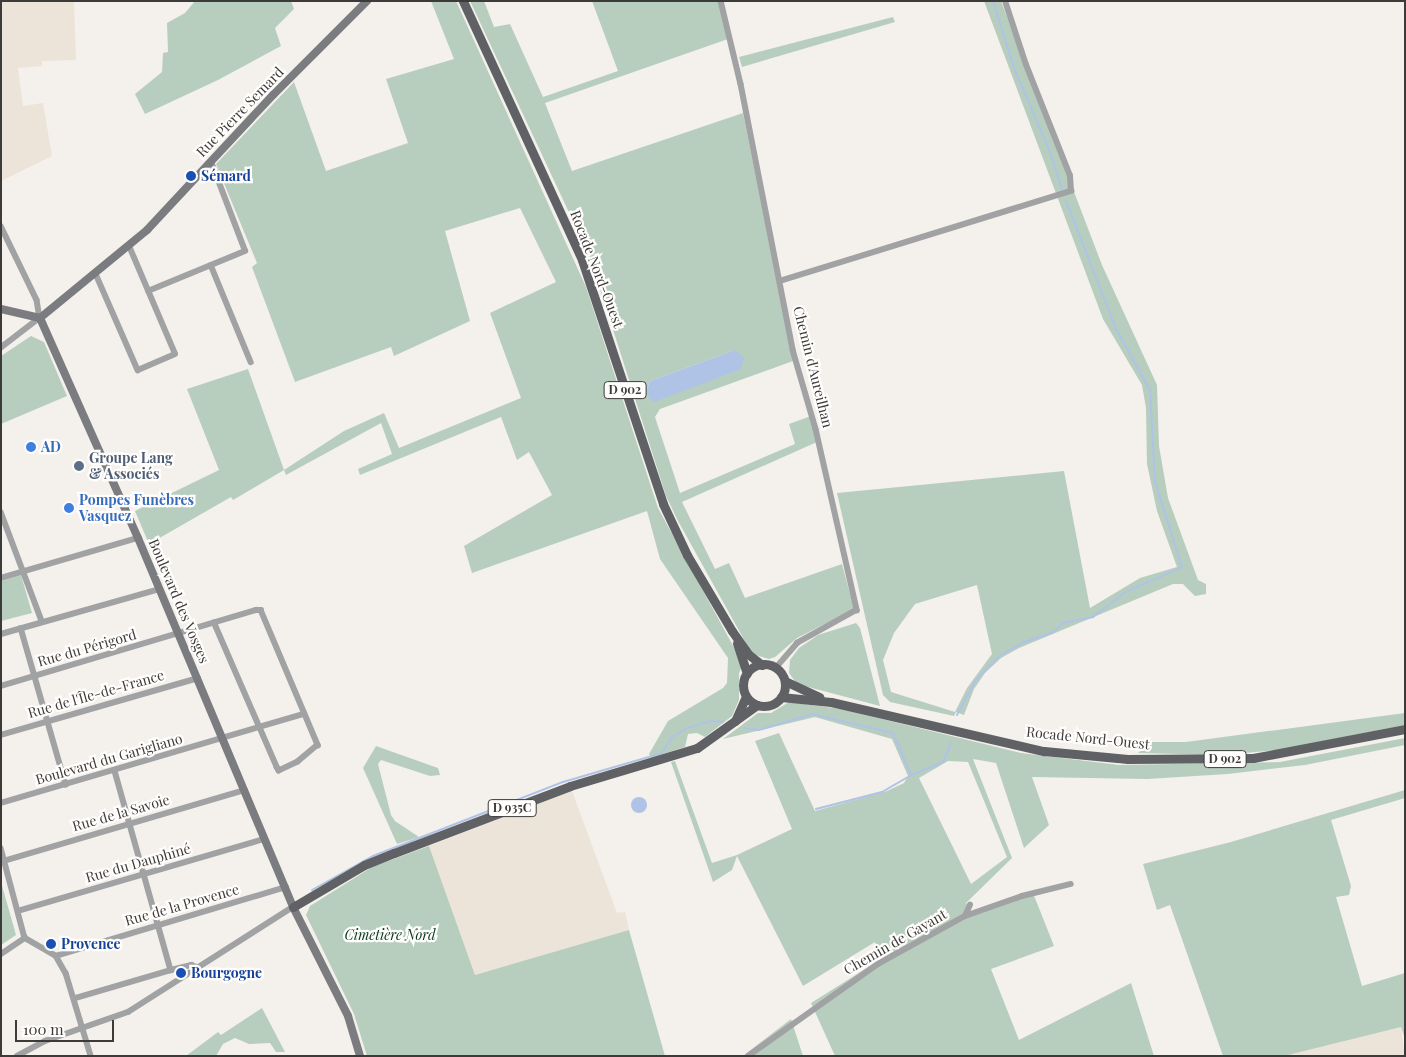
<!DOCTYPE html>
<meta charset="utf-8">
<style>
body{margin:0}
#map{position:relative;width:1406px;height:1057px;overflow:hidden;background:#f4f0eb;font-family:"Playfair Display",serif}
div>[style]{position:absolute}
.built>*{inset:0;background:#ece4d9}
.green>*{inset:0;background:#b7cebf}
.water>*{inset:0;background:#afc3e6}
.round{border-radius:50%}
.stream>*{height:2px;margin:-1px;padding:0 1px;transform-origin:1px;border-radius:1px;background:#afc3e6}
.minor>*{height:5.5px;margin:-2.75px;padding:0 2.75px;transform-origin:2.75px;border-radius:2.75px;background:#a1a2a4}
.secondary>*{height:8px;margin:-4px;padding:0 4px;transform-origin:4px;border-radius:4px;background:#7b7c7f}
.primary>*{height:9px;margin:-4.5px;padding:0 4.5px;transform-origin:4.5px;border-radius:4.5px;background:#606165}
.primary>.ring{margin:-4.5px;padding:0;box-sizing:content-box;background:none;border:9px solid #606165;border-radius:50%}
.dots>*{width:14px;height:14px;translate:-50% -50%;box-sizing:border-box;border:2px solid #fffefd;border-radius:50%}
span{translate:-50% -50%;white-space:nowrap;text-align:center;line-height:1.15;-webkit-text-stroke:4.5px #fffefd;paint-order:stroke}
.shield-label span{padding:1px 4px;background:#fffefd;border:1px solid;border-radius:4px;-webkit-text-stroke-width:0}
.shield-label{font-size:12px;color:#3c3b39;font-weight:700}
.street-label{font-size:14px;color:#3c3b39}
.transit-label{font-size:14px;color:#164399;font-weight:700}
.left{translate:0 -50%;text-align:left}
.shop-label{font-size:14px;color:#366cbe;font-weight:700}
.service-label{font-size:14px;color:#4e5e75;font-weight:700}
.park-label{font-size:14px;color:#04361f;font-style:italic}
.frame{position:absolute;inset:0;border:2px solid #3c3b39;pointer-events:none}
.scale{position:absolute;left:15px;top:1020px;width:99px;height:22px;box-sizing:border-box;border:2px solid #3c3b39;border-top:0;padding-left:6px;font-size:15px;line-height:18px;white-space:nowrap;color:#3c3b39;-webkit-text-stroke:4px #fffefd;paint-order:stroke}
</style>
<div id="map">
<div class="built">
<i style="clip-path:polygon(1px 1px,74px 1px,76px 60px,42px 61px,42px 66px,18px 68px,23px 106px,43px 103px,52px 156px,1px 181px)"></i>
<i style="clip-path:polygon(572px 791px,617px 913px,625px 912px,629px 930px,475px 975px,429px 846px)"></i>
<i style="clip-path:polygon(1401px 1027px,1405px 1056px,1284px 1056px,1375px 1033px)"></i>
</div>
<div class="green">
<i style="clip-path:polygon(195px 1px,291px 1px,294px 9px,275px 28px,281px 46px,218px 80px,145px 114px,135px 94px,162px 72px,163px 53px,168px 52px,167px 23px,185px 13px)"></i>
<i style="clip-path:polygon(431px 1px,456px 1px,586px 287px,658px 508px,743px 664px,739px 673px,739px 700px,732px 716px,705px 737px,697px 733px,688px 734px,685px 747px,651px 758px,649px 754px,668px 721px,723px 688px,727px 683px,728px 658px,660px 559px,647px 511px,472px 573px,464px 546px,552px 495px,529px 452px,517px 460px,501px 417px,360px 475px,358px 469px,392px 454px,381px 423px,286px 475px,284px 470px,233px 500px,231px 497px,149px 544px,135px 511px,219px 470px,187px 389px,248px 369px,284px 470px,344px 431px,384px 413px,399px 448px,521px 398px,490px 313px,556px 282px,520px 208px,445px 231px,470px 321px,394px 356px,391px 347px,295px 382px,252px 267px,257px 263px,216px 164px,294px 82px,326px 171px,408px 143px,386px 79px,454px 59px)"></i>
<i style="clip-path:polygon(evenodd,470px 1px,484px 1px,494px 27px,510px 24px,543px 97px,618px 71px,592px 1px,719px 1px,728px 39px,545px 103px,572px 171px,743px 113px,793px 361px,660px 409px,655px 417px,680px 493px,795px 444px,789px 424px,811px 416px,817px 442px,682px 502px,715px 569px,729px 563px,745px 598px,842px 564px,854px 609px,797px 638px,775px 657px,769px 659px,752px 654px,678px 521px,666px 496px,601px 292px,580px 236px,470px 1px,735px 350px,647px 389px,650px 381px,735px 350px)"></i>
<i style="clip-path:polygon(evenodd,984px 1px,1001px 1px,1102px 265px,1157px 385px,1159px 446px,1168px 498px,1198px 580px,1206px 584px,1206px 594px,1195px 596px,1183px 584px,1173px 584px,1019px 648px,1001px 658px,985px 673px,974px 689px,964px 715px,956px 712px,954px 716px,890px 702px,883px 695px,837px 493px,1064px 471px,1090px 608px,1140px 578px,1177px 567px,1157px 511px,1147px 464px,1146px 408px,1142px 385px,1103px 319px,984px 1px,977px 585px,992px 654px,967px 688px,955px 712px,891px 692px,883px 660px,894px 633px,915px 604px,977px 585px)"></i>
<i style="clip-path:polygon(893px 17px,895px 22px,742px 67px,739px 57px)"></i>
<i style="clip-path:polygon(31px 336px,44px 342px,67px 396px,1px 424px,1px 356px)"></i>
<i style="clip-path:polygon(21px 575px,32px 613px,1px 621px,1px 581px)"></i>
<i style="clip-path:polygon(856px 623px,860px 628px,880px 706px,797px 684px,789px 673px,790px 660px,799px 648px,818px 635px)"></i>
<i style="clip-path:polygon(evenodd,789px 702px,841px 709px,1021px 753px,1119px 765px,1280px 762px,1405px 738px,1405px 745px,1305px 765px,1228px 774px,1147px 779px,1032px 777px,1049px 825px,1024px 848px,996px 763px,973px 759px,1012px 858px,966px 903px,972px 915px,1033px 893px,1054px 946px,991px 969px,1019px 1040px,1131px 983px,1154px 1056px,835px 1056px,811px 1003px,881px 959px,875px 942px,803px 986px,737px 856px,732px 870px,713px 882px,671px 762px,675px 761px,712px 863px,737px 855px,792px 829px,755px 741px,779px 733px,815px 811px,887px 791px,904px 783px,908px 776px,892px 739px,815px 717px,723px 739px,758px 713px,771px 713px,789px 702px,948px 761px,968px 762px,1007px 857px,971px 884px,919px 778px,948px 761px)"></i>
<i style="clip-path:polygon(1405px 713px,1405px 725px,1277px 750px,1223px 755px,1138px 753px,1152px 742px,1186px 742px)"></i>
<i style="clip-path:polygon(376px 746px,438px 768px,440px 775px,430px 776px,381px 760px,378px 764px,391px 815px,395px 821px,419px 837px,397px 844px,363px 768px)"></i>
<i style="clip-path:polygon(1405px 790px,1405px 798px,1331px 820px,1351px 886px,1349px 895px,1336px 897px,1362px 986px,1405px 973px,1405px 1039px,1401px 1027px,1284px 1056px,1223px 1056px,1170px 905px,1157px 910px,1143px 864px,1231px 842px)"></i>
<i style="clip-path:polygon(429px 846px,475px 975px,629px 930px,665px 1056px,367px 1056px,354px 1014px,306px 915px,310px 906px,372px 867px)"></i>
<i style="clip-path:polygon(1px 882px,16px 935px,1px 945px)"></i>
<i style="clip-path:polygon(262px 1008px,285px 1052px,276px 1052px,270px 1043px,249px 1044px,235px 1038px,223px 1044px,216px 1056px,186px 1056px,218px 1032px,221px 1035px)"></i>
<i style="clip-path:polygon(791px 1019px,803px 1056px,743px 1056px)"></i>
</div>
<div class="water">
<i style="clip-path:polygon(735px 350px,744px 358px,741px 369px,654px 402px,649px 398px,647px 389px,650px 381px)"></i>
<i class="round" style="left:631px;top:797px;width:16px;height:16px"></i>
</div>
<div class="stream">
<i style="left:993px;top:1px;width:70px;rotate:72.6deg"></i>
<i style="left:1014px;top:68px;width:91px;rotate:66.8deg"></i>
<i style="left:1050px;top:152px;width:39px;rotate:72deg"></i>
<i style="left:957px;top:715px;width:40px;rotate:-62deg"></i>
<i style="left:976px;top:680px;width:33px;rotate:-46deg"></i>
<i style="left:999px;top:656px;width:29px;rotate:-29deg"></i>
<i style="left:1024px;top:642px;width:29px;rotate:-18deg"></i>
<i style="left:1052px;top:633px;width:15px;rotate:-42deg"></i>
<i style="left:1063px;top:623px;width:31px;rotate:-11deg"></i>
<i style="left:1093px;top:617px;width:41px;rotate:-37.1deg"></i>
<i style="left:1126px;top:592px;width:61px;rotate:-24.1deg"></i>
<i style="left:1182px;top:567px;width:89px;rotate:-107.6deg"></i>
<i style="left:1155px;top:482px;width:92px;rotate:-93.1deg"></i>
<i style="left:1150px;top:390px;width:70px;rotate:-119.1deg"></i>
<i style="left:1116px;top:329px;width:137px;rotate:-111.3deg"></i>
<i style="left:744px;top:728px;width:15px;rotate:8deg"></i>
<i style="left:759px;top:730px;width:55px;rotate:-16.8deg"></i>
<i style="left:812px;top:714px;width:83px;rotate:13.2deg"></i>
<i style="left:893px;top:733px;width:46px;rotate:66.8deg"></i>
<i style="left:911px;top:775px;width:35px;rotate:-22deg"></i>
<i style="left:943px;top:762px;width:21px;rotate:-67deg"></i>
<i style="left:816px;top:809px;width:68px;rotate:-14.4deg"></i>
<i style="left:882px;top:792px;width:34px;rotate:-30deg"></i>
<i style="left:312px;top:890px;width:70px;rotate:-29.1deg"></i>
<i style="left:373px;top:856px;width:204px;rotate:-21.3deg"></i>
<i style="left:563px;top:782px;width:103px;rotate:-16.3deg"></i>
<i style="left:662px;top:753px;width:19px;rotate:-58deg"></i>
<i style="left:672px;top:737px;width:17px;rotate:-31deg"></i>
<i style="left:687px;top:728px;width:25px;rotate:-16deg"></i>
<i style="left:711px;top:721px;width:12px;rotate:5deg"></i>
</div>
<div class="minor">
<i style="left:721px;top:1px;width:85px;rotate:76.5deg"></i>
<i style="left:741px;top:84px;width:271px;rotate:78.9deg"></i>
<i style="left:793px;top:350px;width:82px;rotate:73.8deg"></i>
<i style="left:816px;top:429px;width:186px;rotate:77.2deg"></i>
<i style="left:857px;top:610px;width:68px;rotate:150.8deg"></i>
<i style="left:798px;top:643px;width:33px;rotate:131deg"></i>
<i style="left:1px;top:226px;width:82px;rotate:64.1deg"></i>
<i style="left:37px;top:300px;width:18px;rotate:81deg"></i>
<i style="left:40px;top:318px;width:49px;rotate:142.4deg"></i>
<i style="left:211px;top:265px;width:105px;rotate:67.6deg"></i>
<i style="left:96px;top:274px;width:105px;rotate:66.4deg"></i>
<i style="left:138px;top:370px;width:40px;rotate:-23.4deg"></i>
<i style="left:175px;top:354px;width:117px;rotate:-113.1deg"></i>
<i style="left:780px;top:281px;width:305px;rotate:-17.2deg"></i>
<i style="left:1071px;top:191px;width:15px;rotate:-94deg"></i>
<i style="left:1070px;top:176px;width:119px;rotate:-111.6deg"></i>
<i style="left:1026px;top:65px;width:67px;rotate:-108.2deg"></i>
<i style="left:148px;top:291px;width:105px;rotate:-22.4deg"></i>
<i style="left:245px;top:251px;width:95px;rotate:-110.9deg"></i>
<i style="left:1px;top:512px;width:116px;rotate:69.4deg"></i>
<i style="left:1px;top:578px;width:143px;rotate:-16.3deg"></i>
<i style="left:21px;top:628px;width:163px;rotate:74deg"></i>
<i style="left:1px;top:634px;width:165px;rotate:-15.8deg"></i>
<i style="left:1px;top:686px;width:266px;rotate:-16.6deg"></i>
<i style="left:256px;top:610px;width:5px"></i>
<i style="left:261px;top:610px;width:147px;rotate:67.1deg"></i>
<i style="left:318px;top:745px;width:26px;rotate:140deg"></i>
<i style="left:298px;top:762px;width:21px;rotate:155deg"></i>
<i style="left:279px;top:771px;width:4px;rotate:-124deg"></i>
<i style="left:277px;top:768px;width:158px;rotate:-113.5deg"></i>
<i style="left:1px;top:735px;width:205px;rotate:-16.1deg"></i>
<i style="left:115px;top:771px;width:207px;rotate:74.3deg"></i>
<i style="left:1px;top:803px;width:316px;rotate:-16.4deg"></i>
<i style="left:1px;top:848px;width:93px;rotate:75.1deg"></i>
<i style="left:25px;top:938px;width:36px;rotate:30deg"></i>
<i style="left:56px;top:956px;width:20px;rotate:60deg"></i>
<i style="left:66px;top:973px;width:87px;rotate:73.2deg"></i>
<i style="left:4px;top:861px;width:251px;rotate:-16.4deg"></i>
<i style="left:18px;top:911px;width:257px;rotate:-16.3deg"></i>
<i style="left:965px;top:916px;width:12px;rotate:-66deg"></i>
<i style="left:1px;top:954px;width:29px;rotate:-34deg"></i>
<i style="left:56px;top:956px;width:240px;rotate:-16.7deg"></i>
<i style="left:76px;top:998px;width:99px;rotate:-16.4deg"></i>
<i style="left:171px;top:970px;width:21px;rotate:-14deg"></i>
<i style="left:191px;top:965px;width:9px;rotate:18deg"></i>
<i style="left:17px;top:1056px;width:32px;rotate:-28deg"></i>
<i style="left:45px;top:1041px;width:88px;rotate:-19.3deg"></i>
<i style="left:128px;top:1012px;width:196px;rotate:-32.5deg"></i>
<i style="left:748px;top:1056px;width:159px;rotate:-35.3deg"></i>
<i style="left:878px;top:964px;width:99px;rotate:-28.9deg"></i>
<i style="left:965px;top:916px;width:60px;rotate:-19.3deg"></i>
<i style="left:1022px;top:896px;width:50px;rotate:-13.8deg"></i>
</div>
<div class="secondary">
<i style="left:1px;top:309px;width:40px;rotate:13deg"></i>
<i style="left:40px;top:318px;width:241px;rotate:66deg"></i>
<i style="left:138px;top:538px;width:400px;rotate:67.2deg"></i>
<i style="left:293px;top:907px;width:122px;rotate:63.2deg"></i>
<i style="left:348px;top:1016px;width:42px;rotate:73.3deg"></i>
<i style="left:40px;top:318px;width:139px;rotate:-39.4deg"></i>
<i style="left:147px;top:230px;width:185px;rotate:-47deg"></i>
<i style="left:273px;top:95px;width:133px;rotate:-45deg"></i>
</div>
<div class="primary">
<i style="left:463px;top:1px;width:285px;rotate:65.3deg"></i>
<i style="left:582px;top:260px;width:257px;rotate:71.6deg"></i>
<i style="left:663px;top:504px;width:56px;rotate:64.8deg"></i>
<i style="left:687px;top:555px;width:88px;rotate:59.4deg"></i>
<i style="left:732px;top:631px;width:28px;rotate:55deg"></i>
<i style="left:748px;top:654px;width:18px;rotate:38deg"></i>
<i style="left:737px;top:643px;width:32px;rotate:72deg"></i>
<i class="ring" style="left:743px;top:664px;width:33px;height:33px"></i>
<i style="left:785px;top:681px;width:38px;rotate:25deg"></i>
<i style="left:781px;top:697px;width:50px;rotate:5.7deg"></i>
<i style="left:831px;top:702px;width:219px;rotate:13deg"></i>
<i style="left:1044px;top:751px;width:84px;rotate:5.4deg"></i>
<i style="left:1128px;top:759px;width:125px;rotate:-0.5deg"></i>
<i style="left:1253px;top:758px;width:155px;rotate:-10.8deg"></i>
<i style="left:735px;top:721px;width:27px;rotate:-66deg"></i>
<i style="left:293px;top:907px;width:82px;rotate:-30.6deg"></i>
<i style="left:364px;top:865px;width:32px;rotate:-22deg"></i>
<i style="left:394px;top:853px;width:188px;rotate:-20.8deg"></i>
<i style="left:570px;top:786px;width:133px;rotate:-16.7deg"></i>
<i style="left:697px;top:748px;width:74px;rotate:-35.6deg"></i>
</div>
<div class="dots">
<i style="left:191px;top:176px;background:#1a4fb4"></i>
<i style="left:31px;top:447px;background:#3f7fe0"></i>
<i style="left:79px;top:466px;background:#5c6f8a"></i>
<i style="left:69px;top:508px;background:#3f7fe0"></i>
<i style="left:51px;top:944px;background:#1a4fb4"></i>
<i style="left:181px;top:973px;background:#1a4fb4"></i>
</div>
<div class="shield-label">
<span style="left:625px;top:390px">D 902</span>
<span style="left:1225px;top:759px">D 902</span>
<span style="left:512px;top:808px">D 935C</span>
</div>
<div class="street-label">
<span style="left:240px;top:112px;rotate:-46deg">Rue Pierre Semard</span>
<span style="left:597px;top:269px;rotate:69deg">Rocade Nord-Ouest</span>
<span style="left:813px;top:367px;rotate:76deg">Chemin d'Aureilhan</span>
<span style="left:179px;top:601px;rotate:67deg">Boulevard des Vosges</span>
<span style="left:87px;top:648px;rotate:-16deg">Rue du Périgord</span>
<span style="left:96px;top:694px;rotate:-16deg">Rue de l'Île-de-France</span>
<span style="left:1088px;top:738px;rotate:6deg">Rocade Nord-Ouest</span>
<span style="left:109px;top:759px;rotate:-16deg">Boulevard du Garigliano</span>
<span style="left:121px;top:813px;rotate:-16deg">Rue de la Savoie</span>
<span style="left:138px;top:863px;rotate:-16deg">Rue du Dauphiné</span>
<span style="left:182px;top:905px;rotate:-16deg">Rue de la Provence</span>
<span style="left:895px;top:942px;rotate:-30deg">Chemin de Gayant</span>
</div>
<div class="transit-label">
<span class="left" style="left:201px;top:176px">Sémard</span>
<span class="left" style="left:61px;top:944px">Provence</span>
<span class="left" style="left:191px;top:973px">Bourgogne</span>
</div>
<div class="shop-label">
<span class="left" style="left:41px;top:447px">AD</span>
<span class="left" style="left:79px;top:508px">Pompes Funèbres<br>Vasquez</span>
</div>
<div class="service-label">
<span class="left" style="left:89px;top:466px">Groupe Lang<br>&amp; Associés</span>
</div>
<div class="park-label">
<span style="left:390px;top:935px">Cimetière Nord</span>
</div>
<div class="frame"></div>
<div class="scale">100 m</div>
</div>
